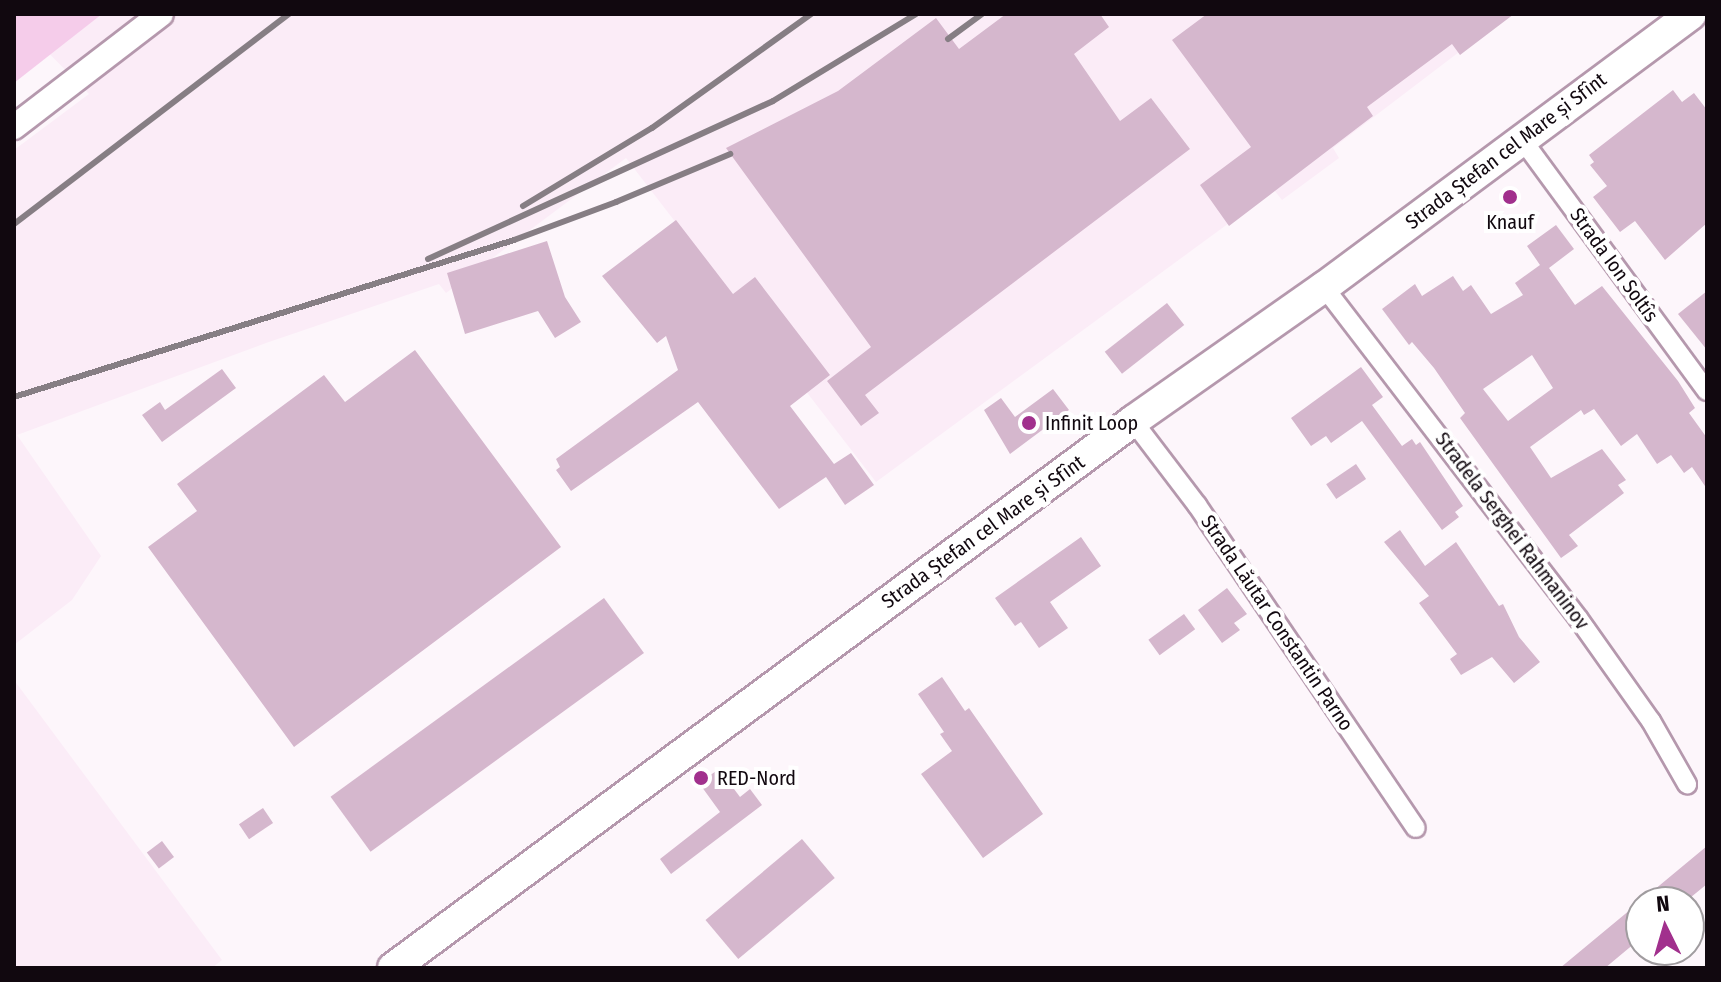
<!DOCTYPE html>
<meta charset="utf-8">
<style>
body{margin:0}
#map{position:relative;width:1721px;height:982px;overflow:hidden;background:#fdf6fb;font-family:"Fira Sans Condensed",sans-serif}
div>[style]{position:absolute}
.built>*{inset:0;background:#fbecf7}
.green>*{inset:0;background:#f5ccea}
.building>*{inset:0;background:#d5b7cd;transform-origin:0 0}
.roads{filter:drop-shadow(2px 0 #b598ad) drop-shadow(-2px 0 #b598ad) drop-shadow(0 2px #b598ad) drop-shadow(0 -2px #b598ad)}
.minor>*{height:18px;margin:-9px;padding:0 9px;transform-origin:9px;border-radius:9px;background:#fff}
.tertiary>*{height:24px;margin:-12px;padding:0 12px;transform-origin:12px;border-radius:12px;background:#fff}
.primary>*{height:30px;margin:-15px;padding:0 15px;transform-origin:15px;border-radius:15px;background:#fff}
.rail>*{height:6px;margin:-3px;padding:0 3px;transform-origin:3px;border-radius:3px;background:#867e84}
.dots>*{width:22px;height:22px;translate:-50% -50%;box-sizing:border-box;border:4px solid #fff;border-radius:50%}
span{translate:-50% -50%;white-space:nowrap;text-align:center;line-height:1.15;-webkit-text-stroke:8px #fff;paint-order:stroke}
.street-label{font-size:20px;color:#11080f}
.poi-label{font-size:20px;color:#11080f}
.left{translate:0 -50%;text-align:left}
.frame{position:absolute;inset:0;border:16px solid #11080f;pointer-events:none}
.north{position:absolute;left:1625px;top:886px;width:80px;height:80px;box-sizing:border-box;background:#fff;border:2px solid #a09c9f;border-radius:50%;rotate:355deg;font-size:22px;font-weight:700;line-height:32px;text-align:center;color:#11080f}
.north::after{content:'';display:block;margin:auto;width:28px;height:36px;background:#a1308d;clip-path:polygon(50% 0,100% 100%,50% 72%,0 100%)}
</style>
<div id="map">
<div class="built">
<i style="clip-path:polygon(41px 14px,1509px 14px,1333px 148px,1339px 158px,1282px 200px,1274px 190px,876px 482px,626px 158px,446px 293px,439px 284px,266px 343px,17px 435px,101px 556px,72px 600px,14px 645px,14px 150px,89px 94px,24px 28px)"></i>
<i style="clip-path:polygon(14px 680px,222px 960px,212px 968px,14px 968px)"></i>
</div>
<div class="green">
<i style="clip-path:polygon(14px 14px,102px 14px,14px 83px)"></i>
</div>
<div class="building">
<i style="clip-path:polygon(1006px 14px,1100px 14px,1109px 27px,1074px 54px,1120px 121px,1151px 98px,1190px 149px,865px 395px,879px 413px,861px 426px,827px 381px,871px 347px,726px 148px,838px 91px,936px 18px,959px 49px)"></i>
<i style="clip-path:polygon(1207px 14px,1514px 14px,1460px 55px,1452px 44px,1367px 107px,1373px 116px,1229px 226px,1200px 185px,1251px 147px,1172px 40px)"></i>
<i style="clip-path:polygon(1673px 90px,1682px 102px,1694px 93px,1707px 110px,1707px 223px,1665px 260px,1635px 221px,1620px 232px,1593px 197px,1607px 186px,1590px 165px,1594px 162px,1589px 155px)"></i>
<i style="clip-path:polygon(676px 220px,733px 294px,755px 277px,830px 375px,790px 406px,834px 464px,851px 453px,874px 485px,845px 505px,826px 477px,779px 509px,698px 402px,571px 491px,556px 470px,560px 467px,556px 459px,678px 370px,666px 336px,657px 343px,602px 276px)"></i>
<i style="clip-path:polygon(evenodd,1556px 225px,1574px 249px,1549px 268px,1575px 305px,1602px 286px,1678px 381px,1695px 408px,1689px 413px,1707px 438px,1707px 489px,1692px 467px,1684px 473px,1671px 455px,1657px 464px,1637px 434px,1621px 446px,1594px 409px,1584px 415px,1581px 410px,1530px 447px,1551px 478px,1602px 449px,1626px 480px,1618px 485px,1624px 493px,1569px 535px,1578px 546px,1561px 558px,1460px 418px,1465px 413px,1434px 368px,1412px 342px,1409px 345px,1382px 309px,1415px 284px,1422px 296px,1453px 276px,1463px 291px,1471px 285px,1491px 314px,1523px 295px,1515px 283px,1540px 265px,1527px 246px,1556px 225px,1532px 355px,1553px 388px,1508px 421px,1483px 389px,1532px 355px)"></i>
<i style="clip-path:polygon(547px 241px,565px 297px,581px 322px,555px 338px,538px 311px,465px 334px,447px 273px)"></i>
<i style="clip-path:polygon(1707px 291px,1707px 350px,1678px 314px)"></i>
<i style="left:1167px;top:303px;width:28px;height:79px;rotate:52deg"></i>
<i style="clip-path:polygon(415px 350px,561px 547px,294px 747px,148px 547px,197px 511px,177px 484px,324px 375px,345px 402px)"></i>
<i style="clip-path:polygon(1361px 367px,1383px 397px,1372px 405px,1402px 446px,1412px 439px,1416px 445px,1420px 442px,1463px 506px,1455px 512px,1459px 517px,1442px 530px,1362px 421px,1331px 443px,1326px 436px,1311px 446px,1291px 418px)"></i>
<i style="clip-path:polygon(222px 369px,236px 388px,162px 442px,142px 415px,160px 402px,165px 410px)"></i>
<i style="clip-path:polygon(1053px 389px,1069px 410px,1010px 454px,984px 410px,1001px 398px,1015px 417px)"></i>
<i style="left:1356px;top:464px;width:18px;height:36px;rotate:56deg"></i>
<i style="clip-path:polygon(1400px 530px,1425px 566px,1456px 542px,1499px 606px,1503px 604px,1519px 637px,1540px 662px,1514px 683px,1492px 657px,1461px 675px,1450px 659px,1457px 654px,1419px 603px,1429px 596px,1384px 542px)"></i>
<i style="clip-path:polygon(1081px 537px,1101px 566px,1050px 602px,1068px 628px,1039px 648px,1021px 622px,1015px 626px,995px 598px)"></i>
<i style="clip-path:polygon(1227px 588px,1247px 614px,1234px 623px,1240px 630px,1222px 643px,1198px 610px)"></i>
<i style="left:604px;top:598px;width:68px;height:338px;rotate:54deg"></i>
<i style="left:1184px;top:614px;width:19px;height:44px;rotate:54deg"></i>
<i style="clip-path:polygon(942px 677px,965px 711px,969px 708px,1043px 814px,983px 858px,921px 774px,952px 751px,940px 734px,944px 732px,918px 694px)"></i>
<i style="clip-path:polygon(719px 769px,740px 797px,750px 789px,762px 805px,671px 874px,660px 859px,720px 812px,699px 783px)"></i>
<i style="left:263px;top:808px;width:18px;height:29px;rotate:56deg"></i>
<i style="left:802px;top:839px;width:51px;height:126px;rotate:50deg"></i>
<i style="left:162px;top:841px;width:20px;height:19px;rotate:53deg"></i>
<i style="clip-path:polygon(1707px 846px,1707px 884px,1685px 902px,1641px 902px,1641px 938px,1605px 968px,1560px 968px)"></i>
</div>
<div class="roads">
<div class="minor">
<i style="left:1521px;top:138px;width:314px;rotate:53.7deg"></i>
<i style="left:1324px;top:287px;width:417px;rotate:52.5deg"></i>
<i style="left:1578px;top:618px;width:126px;rotate:54.7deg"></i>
<i style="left:1651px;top:721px;width:73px;rotate:60.3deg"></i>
<i style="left:1133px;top:421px;width:106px;rotate:52.7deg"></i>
<i style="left:1197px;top:505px;width:390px;rotate:55.9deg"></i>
</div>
<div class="tertiary">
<i style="left:14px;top:127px;width:185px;rotate:-37.5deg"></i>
</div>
<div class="primary">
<i style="left:393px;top:968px;width:920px;rotate:-36.47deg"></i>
<i style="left:1133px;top:421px;width:233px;rotate:-35.1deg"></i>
<i style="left:1324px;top:287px;width:457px;rotate:-36.6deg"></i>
</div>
</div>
<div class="rail">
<i style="left:948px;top:39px;width:42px;rotate:-36.3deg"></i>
<i style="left:523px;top:206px;width:151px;rotate:-31.2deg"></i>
<i style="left:652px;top:128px;width:196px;rotate:-35.6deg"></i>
<i style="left:14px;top:224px;width:346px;rotate:-37.4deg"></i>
<i style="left:428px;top:259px;width:379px;rotate:-24.6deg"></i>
<i style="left:773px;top:101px;width:167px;rotate:-31.3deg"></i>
<i style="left:14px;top:397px;width:524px;rotate:-17.43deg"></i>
<i style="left:514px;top:240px;width:109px;rotate:-20.4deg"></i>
<i style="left:616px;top:202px;width:124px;rotate:-22.8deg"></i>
</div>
<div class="dots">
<i style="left:1510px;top:197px;background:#a1308d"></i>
<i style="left:1029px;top:423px;background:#a1308d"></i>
<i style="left:701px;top:778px;background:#a1308d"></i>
</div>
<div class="street-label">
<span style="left:1506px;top:151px;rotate:-37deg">Strada Ștefan cel Mare și Sfînt</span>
<span style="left:1614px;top:265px;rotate:54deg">Strada Ion Soltîs</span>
<span style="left:1512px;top:531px;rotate:53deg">Stradela Serghei Rahmaninov</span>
<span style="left:983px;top:532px;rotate:-36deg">Strada Ștefan cel Mare și Sfînt</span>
<span style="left:1277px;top:623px;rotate:56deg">Strada Lăutar Constantin Parno</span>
</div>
<div class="poi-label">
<span style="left:1510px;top:222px">Knauf</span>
<span class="left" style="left:1045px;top:423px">Infinit Loop</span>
<span class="left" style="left:717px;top:778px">RED-Nord</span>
</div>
<div class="frame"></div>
<div class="north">N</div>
</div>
